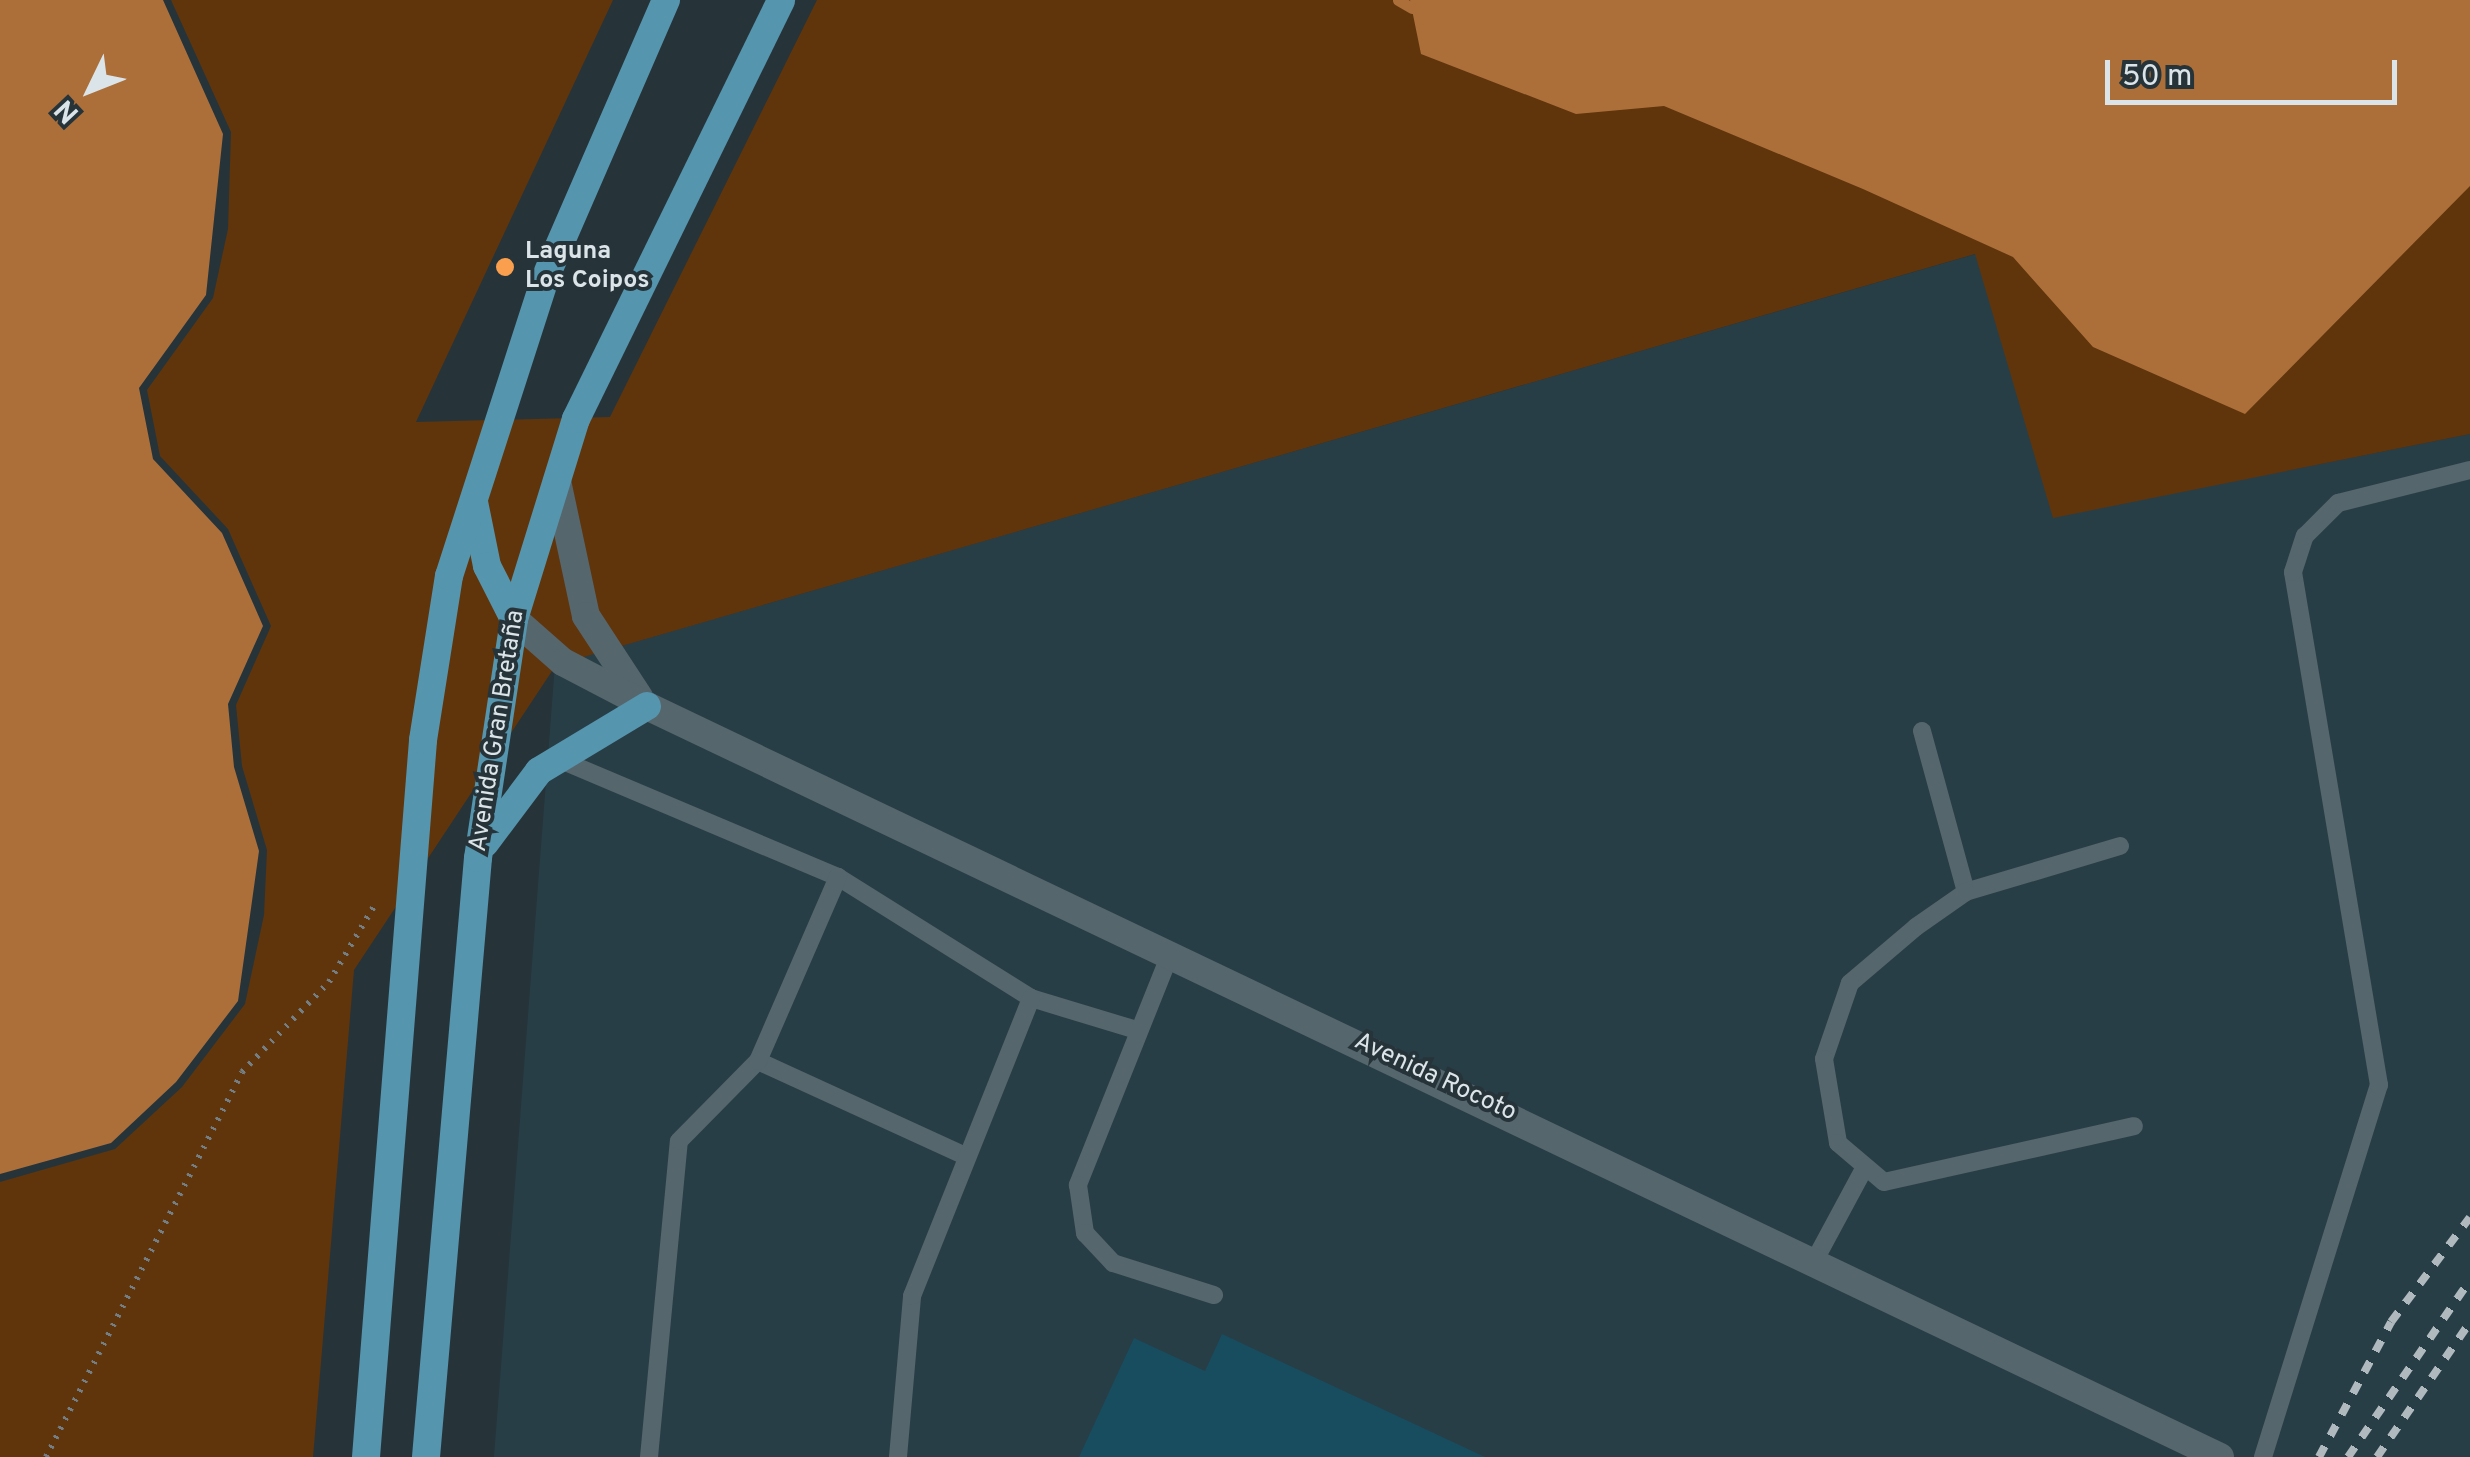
<!DOCTYPE html>
<meta charset="utf-8">
<style>
body{margin:0}
#map{position:relative;width:2470px;height:1457px;overflow:hidden;background:#26343a;font-family:Overpass,sans-serif}
div>[style]{position:absolute}
.built>*{inset:0;background:#283e47}
.green>*{inset:0;background:#60350b}
.water>*{inset:0;background:#ac6f3a}
.stream>*{height:11px;margin:-5.5px;padding:0 5.5px;transform-origin:5.5px;border-radius:5.5px;background:#ac6f3a}
.building>*{inset:0;background:#184c5f}
.path>*{height:6px;margin-top:-3px;transform-origin:0;background:repeating-linear-gradient(90deg,#747f85 0 2.5px,transparent 0 10.5px)}
.service>*{height:18px;margin:-9px;padding:0 9px;transform-origin:9px;border-radius:9px;background:#56666d}
.minor>*{height:28px;margin:-14px;padding:0 14px;transform-origin:14px;border-radius:14px;background:#56666d}
.primary>*{height:28px;margin:-14px;padding:0 14px;transform-origin:14px;border-radius:14px;background:#5695ae}
.rail>*{height:8px;margin-top:-4px;transform-origin:0;background:repeating-linear-gradient(90deg,#afb9be 0 12px,transparent 0 24px)}
.dots>*{width:28px;height:28px;translate:-50% -50%;box-sizing:border-box;border:5px solid #26343a;border-radius:50%}
span{translate:-50% -50%;white-space:nowrap;text-align:center;line-height:1.15;-webkit-text-stroke:8px #26343a;paint-order:stroke}
.poi-label{font-size:25px;color:#dbe4e8;font-weight:700}
.left{translate:0 -50%;text-align:left}
.street-label{font-size:25px;color:#dbe4e8}
.north{position:absolute;left:40px;top:40px;width:100px;height:100px;-webkit-text-stroke:8px #26343a;paint-order:stroke;rotate:227deg;font-size:28px;font-weight:700;line-height:40px;text-align:center;color:#dbe4e8}
.north::after{content:'';display:block;margin:auto;width:35px;height:45px;background:#dbe4e8;clip-path:polygon(50% 0,100% 100%,50% 72%,0 100%)}
.scale{position:absolute;left:2105px;top:60px;width:292px;height:45px;box-sizing:border-box;border:5px solid #dbe4e8;border-top:0;padding-left:12px;font-size:30px;line-height:35px;white-space:nowrap;color:#dbe4e8;-webkit-text-stroke:8px #26343a;paint-order:stroke}
</style>
<div id="map">
<div class="built">
<i style="clip-path:polygon(1976px 254px,2054px 517px,2470px 434px,2470px 1457px,494px 1457px,555px 665px)"></i>
</div>
<div class="green">
<i style="clip-path:polygon(171px 0,613px 0,416px 422px,610px 417px,817px 0,2470px 0,2470px 434px,2053px 518px,1975px 254px,556px 665px,354px 970px,313px 1457px,0 1457px,0 1182px,115px 1149px,182px 1087px,245px 1004px,264px 915px,267px 850px,242px 766px,236px 705px,271px 626px,228px 529px,160px 456px,147px 390px,213px 298px,228px 229px,231px 132px)"></i>
</div>
<div class="water">
<i style="clip-path:polygon(0 0,163px 0,223px 134px,206px 295px,139px 388px,153px 459px,222px 533px,263px 626px,228px 704px,234px 767px,259px 851px,238px 1001px,176px 1082px,111px 1143px,0 1174px)"></i>
<i style="clip-path:polygon(1410px 0,2470px 0,2470px 186px,2245px 414px,2093px 347px,2013px 257px,1863px 189px,1664px 106px,1576px 114px,1421px 54px)"></i>
</div>
<div class="stream">
<i style="left:1398px;top:0;width:16px;rotate:30deg"></i>
</div>
<div class="building">
<i style="clip-path:polygon(1222px 1334px,1485px 1457px,1079px 1457px,1134px 1338px,1205px 1371px)"></i>
</div>
<div class="path">
<i style="left:46px;top:1457px;width:432px;rotate:-63deg"></i>
<i style="left:242px;top:1072px;width:125px;rotate:-46deg"></i>
<i style="left:329px;top:982px;width:92px;rotate:-59.3deg"></i>
</div>
<div class="service">
<i style="left:1922px;top:731px;width:167px;rotate:74.7deg"></i>
<i style="left:556px;top:758px;width:306px;rotate:22.9deg"></i>
<i style="left:838px;top:877px;width:228px;rotate:32.1deg"></i>
<i style="left:1031px;top:998px;width:110px;rotate:16.9deg"></i>
<i style="left:2120px;top:846px;width:161px;rotate:163.4deg"></i>
<i style="left:1966px;top:892px;width:61px;rotate:145deg"></i>
<i style="left:1916px;top:927px;width:87px;rotate:139.7deg"></i>
<i style="left:1850px;top:983px;width:80px;rotate:108.9deg"></i>
<i style="left:1824px;top:1059px;width:85px;rotate:80.5deg"></i>
<i style="left:1838px;top:1143px;width:60px;rotate:40.3deg"></i>
<i style="left:1884px;top:1182px;width:256px;rotate:-12.6deg"></i>
<i style="left:1171px;top:952px;width:251px;rotate:111.8deg"></i>
<i style="left:1078px;top:1185px;width:49px;rotate:81.7deg"></i>
<i style="left:1085px;top:1233px;width:41px;rotate:47deg"></i>
<i style="left:1113px;top:1263px;width:106px;rotate:17.6deg"></i>
<i style="left:758px;top:1061px;width:226px;rotate:24.6deg"></i>
<i style="left:1816px;top:1258px;width:103px;rotate:-61.7deg"></i>
<i style="left:649px;top:1457px;width:317px;rotate:-84.6deg"></i>
<i style="left:679px;top:1141px;width:112px;rotate:-45.4deg"></i>
<i style="left:758px;top:1061px;width:201px;rotate:-66.5deg"></i>
<i style="left:898px;top:1457px;width:162px;rotate:-85deg"></i>
<i style="left:912px;top:1296px;width:321px;rotate:-68.2deg"></i>
<i style="left:2263px;top:1457px;width:390px;rotate:-72.7deg"></i>
<i style="left:2379px;top:1085px;width:520px;rotate:-99.52deg"></i>
<i style="left:2293px;top:572px;width:38px;rotate:-72deg"></i>
<i style="left:2305px;top:536px;width:47px;rotate:-45deg"></i>
<i style="left:2338px;top:503px;width:136px;rotate:-14deg"></i>
</div>
<div class="minor">
<i style="left:557px;top:481px;width:138px;rotate:77.9deg"></i>
<i style="left:586px;top:616px;width:97px;rotate:56.8deg"></i>
<i style="left:514px;top:619px;width:65px;rotate:41.3deg"></i>
<i style="left:563px;top:662px;width:95px;rotate:27.6deg"></i>
<i style="left:647px;top:706px;width:1743px;rotate:25.52deg"></i>
</div>
<div class="primary">
<i style="left:474px;top:502px;width:65px;rotate:78.5deg"></i>
<i style="left:487px;top:566px;width:59px;rotate:63deg"></i>
<i style="left:485px;top:843px;width:90px;rotate:-53.1deg"></i>
<i style="left:539px;top:771px;width:126px;rotate:-31deg"></i>
<i style="left:366px;top:1457px;width:719px;rotate:-85.45deg"></i>
<i style="left:423px;top:740px;width:166px;rotate:-81deg"></i>
<i style="left:449px;top:576px;width:315px;rotate:-72.1deg"></i>
<i style="left:546px;top:276px;width:301px;rotate:-66.5deg"></i>
<i style="left:426px;top:1457px;width:601px;rotate:-85.04deg"></i>
<i style="left:478px;top:858px;width:242px;rotate:-81.4deg"></i>
<i style="left:514px;top:619px;width:209px;rotate:-72.8deg"></i>
<i style="left:576px;top:419px;width:466px;rotate:-63.9deg"></i>
</div>
<div class="rail">
<i style="left:2319px;top:1457px;width:153px;rotate:-61.9deg"></i>
<i style="left:2391px;top:1322px;width:131px;rotate:-53deg"></i>
<i style="left:2348px;top:1457px;width:215px;rotate:-55.4deg"></i>
<i style="left:2377px;top:1457px;width:164px;rotate:-55.4deg"></i>
</div>
<div class="dots">
<i style="left:505px;top:267px;background:#fa9f4e"></i>
</div>
<div class="poi-label">
<span class="left" style="left:525px;top:267px">Laguna<br>Los Coipos</span>
</div>
<div class="street-label">
<span style="left:498px;top:731px;rotate:-81deg">Avenida Gran Bretaña</span>
<span style="left:1435px;top:1078px;rotate:25deg">Avenida Rocoto</span>
</div>
<div class="north">N</div>
<div class="scale">50 m</div>
</div>
